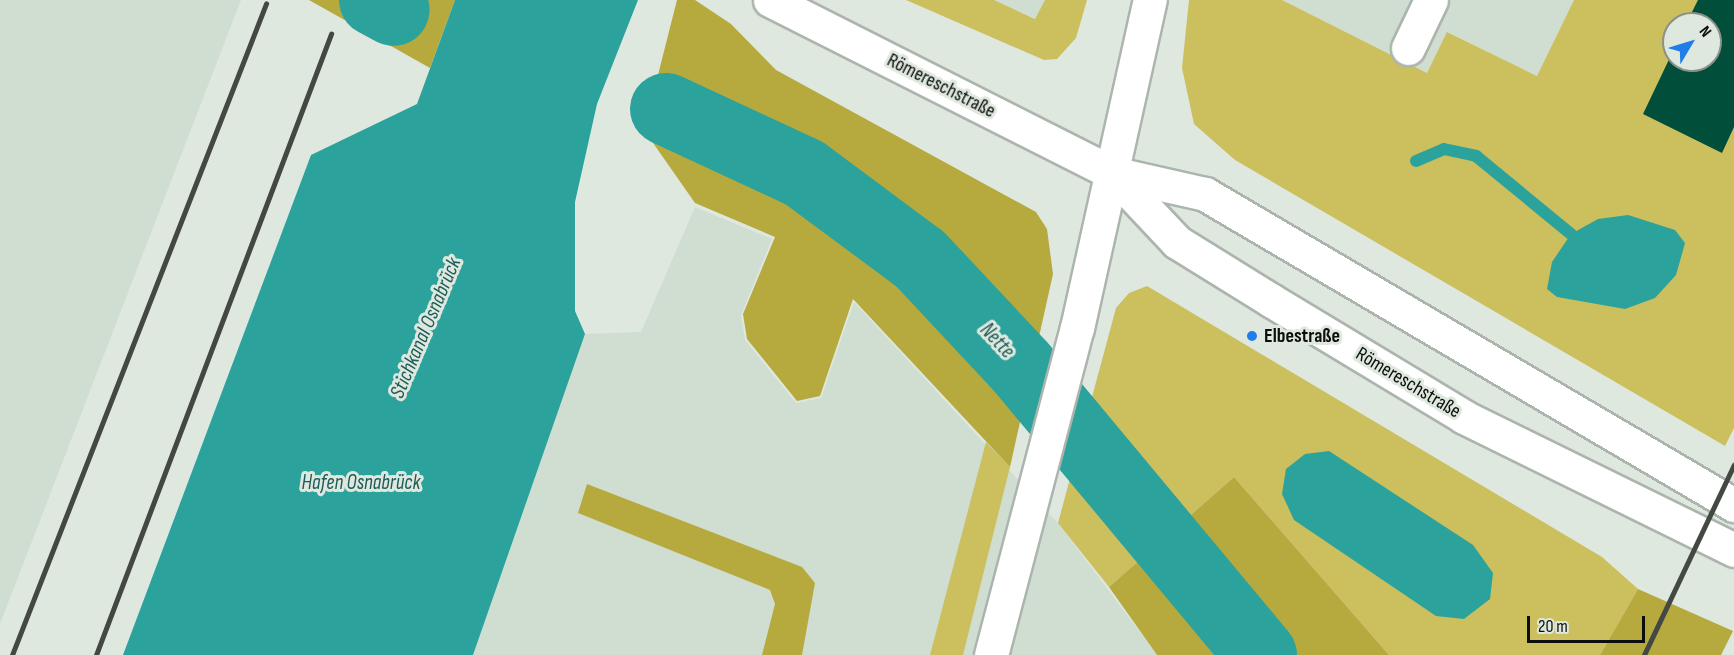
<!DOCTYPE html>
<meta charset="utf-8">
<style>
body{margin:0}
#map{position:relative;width:1734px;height:655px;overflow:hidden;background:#dfe8df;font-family:"Sofia Sans Condensed",sans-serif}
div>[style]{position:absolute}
.built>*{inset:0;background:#cfded0}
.green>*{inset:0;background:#cbbf5e}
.forest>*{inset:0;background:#b6a93d}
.water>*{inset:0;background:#2ba29c}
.stream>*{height:12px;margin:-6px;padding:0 6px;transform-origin:6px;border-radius:6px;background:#2ba29c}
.river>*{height:72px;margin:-36px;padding:0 36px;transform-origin:36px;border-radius:36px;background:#2ba29c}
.building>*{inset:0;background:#014e3a}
.roads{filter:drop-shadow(2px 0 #acb5ad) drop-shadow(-2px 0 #acb5ad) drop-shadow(0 2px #acb5ad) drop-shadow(0 -2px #acb5ad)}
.minor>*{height:33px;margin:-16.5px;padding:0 16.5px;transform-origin:16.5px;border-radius:16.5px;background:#fff}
.major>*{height:33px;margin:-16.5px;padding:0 16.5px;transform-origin:16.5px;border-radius:16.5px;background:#fff}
.rail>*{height:4.5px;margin:-2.25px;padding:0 2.25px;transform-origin:2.25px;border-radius:2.25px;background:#434843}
.dots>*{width:16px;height:16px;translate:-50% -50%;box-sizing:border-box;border:3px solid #dfe8df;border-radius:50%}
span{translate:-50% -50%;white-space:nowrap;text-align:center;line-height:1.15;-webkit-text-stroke:6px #dfe8df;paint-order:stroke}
.street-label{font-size:20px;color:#0b0e0b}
.poi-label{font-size:20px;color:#0b0e0b;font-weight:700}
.left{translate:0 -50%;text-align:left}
.water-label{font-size:21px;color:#1d5c58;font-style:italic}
.north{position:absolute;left:1662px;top:12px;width:60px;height:60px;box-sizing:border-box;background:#dfe8df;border:2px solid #8a918a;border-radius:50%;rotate:52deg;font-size:16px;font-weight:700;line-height:24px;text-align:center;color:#0b0e0b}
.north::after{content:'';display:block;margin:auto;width:21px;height:27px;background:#217de7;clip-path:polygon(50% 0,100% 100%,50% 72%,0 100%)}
.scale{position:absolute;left:1527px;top:616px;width:118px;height:27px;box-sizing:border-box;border:3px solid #0b0e0b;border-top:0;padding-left:8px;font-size:18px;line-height:21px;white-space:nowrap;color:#0b0e0b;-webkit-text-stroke:4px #dfe8df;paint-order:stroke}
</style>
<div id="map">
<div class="built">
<i style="clip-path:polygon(0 0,241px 0,0 624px)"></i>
<i style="clip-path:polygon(994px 0,1045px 0,1036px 19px)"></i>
<i style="clip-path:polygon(1282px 0,1574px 0,1537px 76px,1448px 32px,1427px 73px)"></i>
<i style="clip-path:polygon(695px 207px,772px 239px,741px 315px,745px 340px,796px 403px,821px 398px,854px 302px,1058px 523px,1157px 655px,473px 655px,585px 334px,641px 332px)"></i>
</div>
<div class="green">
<i style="clip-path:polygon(906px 0,994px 0,1035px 19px,1045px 0,1087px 0,1076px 38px,1057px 59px,1044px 60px)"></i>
<i style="clip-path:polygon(evenodd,1189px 0,1282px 0,1427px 73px,1447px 32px,1537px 76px,1574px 0,1734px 0,1734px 428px,1725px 446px,1235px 160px,1194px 124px,1182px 68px,1189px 0,1674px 24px,1710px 24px,1710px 60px,1674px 60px,1674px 24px)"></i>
<i style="clip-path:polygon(1147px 286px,1602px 557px,1638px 589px,1600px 655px,1389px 655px,1234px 477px,1109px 587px,1058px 523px,1116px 308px,1129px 293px)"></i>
<i style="clip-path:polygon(986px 442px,1010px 467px,963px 655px,930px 655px)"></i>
</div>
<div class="forest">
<i style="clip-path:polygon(309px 0,455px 0,430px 68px)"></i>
<i style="clip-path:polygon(677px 0,695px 0,731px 24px,776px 70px,1036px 212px,1047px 229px,1053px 274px,1010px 467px,853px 299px,820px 396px,797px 401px,747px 339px,743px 314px,775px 237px,695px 203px,644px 130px)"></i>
<i style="clip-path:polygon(1234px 477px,1389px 655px,1157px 655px,1109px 587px)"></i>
<i style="clip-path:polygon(587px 484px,802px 567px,815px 583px,802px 655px,762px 655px,775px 604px,770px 590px,578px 513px)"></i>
<i style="clip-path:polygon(1638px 589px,1733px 631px,1721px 655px,1600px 655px)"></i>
</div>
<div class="water">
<i style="clip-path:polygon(455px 0,638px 0,597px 104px,575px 202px,575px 311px,585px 334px,473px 655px,123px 655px,311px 155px,417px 104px)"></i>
<i style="clip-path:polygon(1628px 215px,1675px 230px,1685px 243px,1676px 275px,1655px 298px,1625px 309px,1557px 297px,1547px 289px,1552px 262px,1571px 234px,1598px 219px)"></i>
<i style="clip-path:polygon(1329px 451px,1473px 545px,1493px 573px,1490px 599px,1464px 619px,1436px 616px,1294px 520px,1282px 494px,1286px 469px,1305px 454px)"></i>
</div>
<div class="stream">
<i style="left:1416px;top:161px;width:30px;rotate:-23deg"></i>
<i style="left:1444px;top:149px;width:33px;rotate:12deg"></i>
<i style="left:1476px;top:156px;width:123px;rotate:39.4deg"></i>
</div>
<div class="river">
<i style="left:375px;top:0;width:21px;rotate:28deg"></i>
<i style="left:666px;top:109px;width:152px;rotate:24.9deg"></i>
<i style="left:804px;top:173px;width:144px;rotate:36.6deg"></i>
<i style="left:920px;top:259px;width:148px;rotate:46.9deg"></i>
<i style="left:1021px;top:367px;width:375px;rotate:50.2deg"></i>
</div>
<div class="building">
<i style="clip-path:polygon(1698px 0,1734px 0,1734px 127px,1722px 153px,1643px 114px,1674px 49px,1674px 60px,1710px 60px,1710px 24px,1686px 24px)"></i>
</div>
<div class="roads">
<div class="minor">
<i style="left:1408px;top:48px;width:53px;rotate:-64.4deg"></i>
<i style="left:991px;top:655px;width:338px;rotate:-75.3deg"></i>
<i style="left:1077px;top:328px;width:336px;rotate:-77.5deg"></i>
</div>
<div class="major">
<i style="left:770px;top:0;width:383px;rotate:26.8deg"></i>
<i style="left:1112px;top:173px;width:95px;rotate:12.7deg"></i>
<i style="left:1205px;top:194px;width:614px;rotate:30.45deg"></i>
<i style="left:1112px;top:173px;width:95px;rotate:46.7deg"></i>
<i style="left:1177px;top:242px;width:112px;rotate:31.8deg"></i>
<i style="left:1272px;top:301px;width:224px;rotate:31.1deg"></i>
<i style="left:1464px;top:417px;width:301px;rotate:26.2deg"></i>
</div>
</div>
<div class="rail">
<i style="left:12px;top:655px;width:699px;rotate:-68.69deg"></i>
<i style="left:96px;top:655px;width:664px;rotate:-69.27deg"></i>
<i style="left:1644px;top:655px;width:210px;rotate:-64.7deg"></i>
</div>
<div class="dots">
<i style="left:1252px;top:336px;background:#217de7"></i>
</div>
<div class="street-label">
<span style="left:941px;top:86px;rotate:27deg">Römereschstraße</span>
<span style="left:1408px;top:383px;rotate:31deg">Römereschstraße</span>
</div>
<div class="poi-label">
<span class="left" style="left:1264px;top:336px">Elbestraße</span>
</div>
<div class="water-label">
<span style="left:426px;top:328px;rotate:-67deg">Stichkanal Osnabrück</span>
<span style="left:997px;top:341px;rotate:47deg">Nette</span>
<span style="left:361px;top:483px">Hafen Osnabrück</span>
</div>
<div class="north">N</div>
<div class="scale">20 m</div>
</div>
